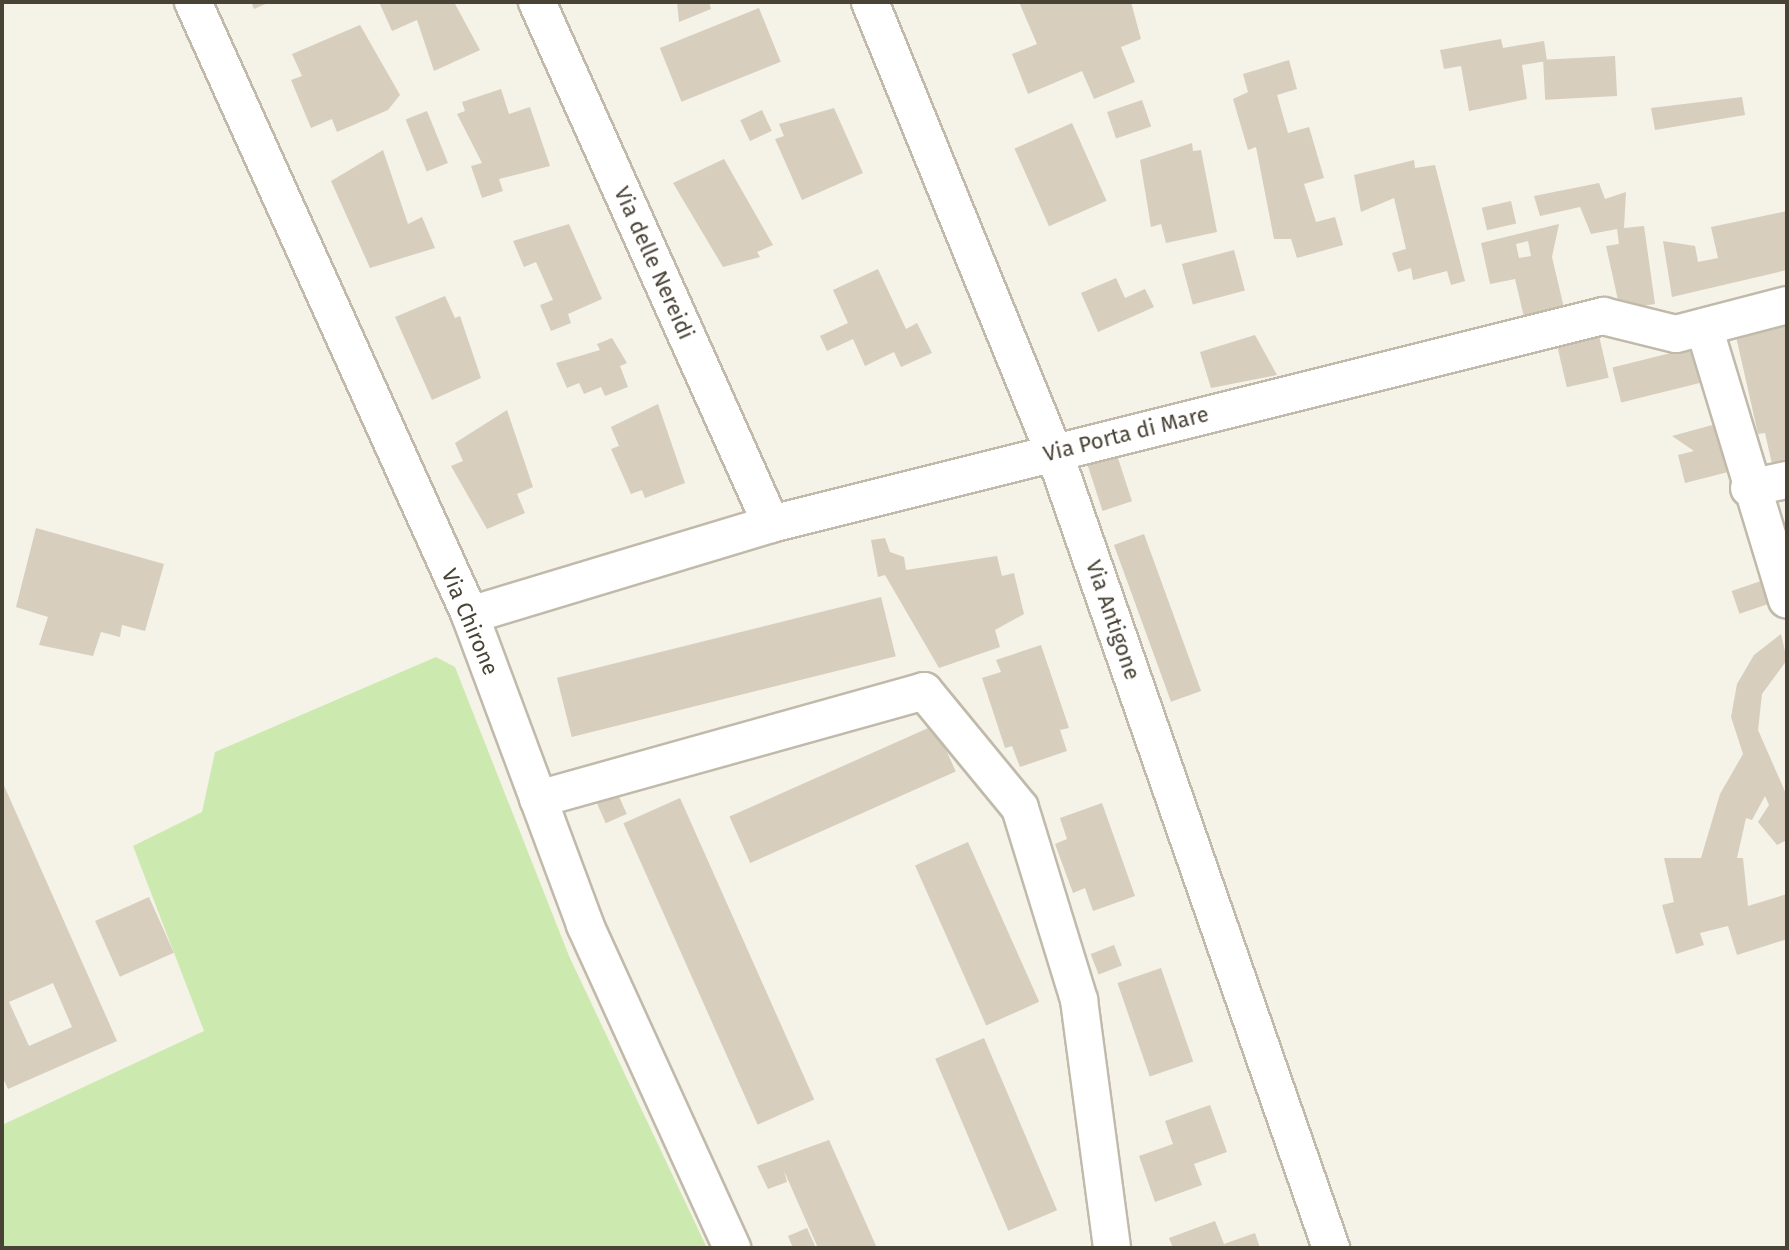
<!DOCTYPE html>
<style>
body{margin:0}
#map{position:relative;width:1789px;height:1250px;overflow:hidden;background:#f5f2e8;font-family:"Fira Sans",sans-serif}
div>[style]{position:absolute}
.green>*{inset:0;background:#cceab0}
.building>*{inset:0;background:#d7cebd;transform-origin:0 0}
.roads{filter:drop-shadow(2px 0 #c1baaa) drop-shadow(-2px 0 #c1baaa) drop-shadow(0 2px #c1baaa) drop-shadow(0 -2px #c1baaa)}
.minor>*{height:36px;margin:-18px;padding:0 18px;transform-origin:18px;border-radius:18px;background:#fff}
span{translate:-50% -50%;white-space:nowrap;text-align:center;line-height:1.15;-webkit-text-stroke:7px #fff;paint-order:stroke}
.street-label{font-size:22px;color:#494336}
.frame{position:absolute;inset:0;border:4px solid #494336;pointer-events:none}
</style>
<div id="map">
<div class="green">
<i style="clip-path:polygon(436px 657px,455px 667px,569px 956px,707px 1248px,2px 1248px,2px 1125px,204px 1031px,133px 846px,202px 812px,215px 752px)"></i>
</div>
<div class="building">
<i style="clip-path:polygon(251px 2px,270px 2px,254px 9px)"></i>
<i style="clip-path:polygon(379px 2px,454px 2px,480px 50px,434px 71px,417px 20px,392px 31px)"></i>
<i style="clip-path:polygon(677px 2px,709px 2px,711px 9px,679px 22px)"></i>
<i style="clip-path:polygon(1019px 2px,1131px 2px,1141px 39px,1121px 47px,1135px 82px,1094px 99px,1082px 71px,1028px 94px,1012px 54px,1037px 44px)"></i>
<i style="left:759px;top:8px;width:58px;height:107px;rotate:68deg"></i>
<i style="clip-path:polygon(360px 25px,400px 95px,388px 110px,337px 132px,332px 119px,311px 128px,291px 80px,302px 76px,292px 54px)"></i>
<i style="clip-path:polygon(1501px 39px,1503px 48px,1544px 41px,1547px 61px,1522px 65px,1527px 99px,1469px 111px,1461px 66px,1444px 69px,1440px 50px)"></i>
<i style="left:1615px;top:56px;width:40px;height:72px;rotate:87deg"></i>
<i style="clip-path:polygon(1289px 60px,1297px 89px,1277px 95px,1288px 133px,1309px 127px,1324px 178px,1304px 184px,1316px 222px,1335px 217px,1343px 245px,1297px 258px,1291px 239px,1274px 239px,1256px 147px,1248px 150px,1233px 99px,1248px 92px,1243px 74px)"></i>
<i style="clip-path:polygon(501px 89px,509px 114px,530px 107px,550px 166px,499px 179px,503px 191px,482px 198px,471px 166px,482px 163px,457px 114px,465px 111px,462px 102px)"></i>
<i style="clip-path:polygon(1742px 97px,1745px 115px,1655px 130px,1651px 108px)"></i>
<i style="left:1142px;top:100px;width:28px;height:37px;rotate:71deg"></i>
<i style="clip-path:polygon(834px 108px,863px 173px,802px 200px,775px 139px,784px 136px,779px 124px)"></i>
<i style="left:762px;top:110px;width:23px;height:24px;rotate:65deg"></i>
<i style="left:427px;top:111px;width:56px;height:23px;rotate:68deg"></i>
<i style="left:1072px;top:123px;width:85px;height:63px;rotate:66deg"></i>
<i style="clip-path:polygon(1192px 143px,1193px 151px,1201px 150px,1217px 232px,1166px 243px,1161px 224px,1151px 227px,1140px 160px)"></i>
<i style="clip-path:polygon(383px 150px,408px 224px,422px 217px,435px 248px,370px 268px,331px 181px)"></i>
<i style="clip-path:polygon(724px 159px,773px 245px,757px 252px,760px 257px,723px 267px,673px 183px)"></i>
<i style="clip-path:polygon(1414px 160px,1415px 168px,1435px 165px,1465px 281px,1451px 285px,1447px 271px,1413px 280px,1411px 268px,1398px 272px,1392px 253px,1406px 249px,1394px 198px,1361px 212px,1354px 175px)"></i>
<i style="clip-path:polygon(1599px 183px,1605px 199px,1626px 192px,1624px 228px,1644px 226px,1655px 304px,1620px 309px,1606px 246px,1619px 244px,1617px 229px,1591px 234px,1580px 207px,1540px 216px,1534px 196px)"></i>
<i style="left:1511px;top:201px;width:23px;height:30px;rotate:77deg"></i>
<i style="clip-path:polygon(1787px 211px,1787px 270px,1672px 297px,1663px 241px,1695px 246px,1698px 262px,1718px 258px,1711px 227px)"></i>
<i style="clip-path:polygon(569px 224px,602px 299px,568px 314px,571px 323px,551px 331px,540px 305px,553px 300px,536px 262px,524px 267px,513px 241px)"></i>
<i style="clip-path:polygon(evenodd,1559px 224px,1552px 257px,1564px 308px,1524px 317px,1515px 279px,1490px 284px,1481px 243px,1559px 224px,1528px 241px,1531px 256px,1519px 258px,1516px 244px,1528px 241px)"></i>
<i style="left:1234px;top:250px;width:42px;height:54px;rotate:75deg"></i>
<i style="clip-path:polygon(878px 269px,906px 329px,917px 323px,932px 353px,901px 367px,894px 352px,865px 366px,853px 339px,827px 351px,820px 336px,848px 323px,833px 290px)"></i>
<i style="clip-path:polygon(1116px 278px,1125px 298px,1145px 289px,1154px 307px,1098px 332px,1081px 293px)"></i>
<i style="clip-path:polygon(445px 296px,455px 318px,460px 316px,481px 378px,432px 400px,395px 317px)"></i>
<i style="clip-path:polygon(1787px 320px,1787px 461px,1772px 464px,1765px 433px,1758px 434px,1735px 332px)"></i>
<i style="left:1597px;top:327px;width:52px;height:43px;rotate:77deg"></i>
<i style="clip-path:polygon(1255px 335px,1277px 375px,1211px 388px,1200px 352px)"></i>
<i style="clip-path:polygon(612px 338px,627px 363px,620px 366px,628px 387px,605px 396px,601px 387px,584px 394px,579px 383px,567px 388px,556px 363px,600px 350px,597px 344px)"></i>
<i style="left:1691px;top:348px;width:36px;height:81px;rotate:76deg"></i>
<i style="clip-path:polygon(658px 404px,685px 483px,645px 498px,642px 490px,631px 494px,611px 449px,619px 446px,611px 427px)"></i>
<i style="clip-path:polygon(507px 410px,533px 487px,517px 494px,525px 513px,487px 529px,451px 466px,463px 461px,455px 443px)"></i>
<i style="clip-path:polygon(1716px 424px,1728px 472px,1685px 483px,1678px 455px,1694px 451px,1672px 436px)"></i>
<i style="left:1115px;top:449px;width:55px;height:31px;rotate:72deg"></i>
<i style="clip-path:polygon(36px 528px,164px 564px,145px 631px,122px 625px,120px 637px,101px 632px,93px 656px,39px 645px,48px 617px,16px 607px)"></i>
<i style="left:1144px;top:534px;width:167px;height:32px;rotate:70deg"></i>
<i style="clip-path:polygon(885px 538px,890px 552px,904px 557px,906px 570px,997px 556px,1002px 576px,1014px 573px,1024px 614px,995px 630px,1000px 647px,939px 668px,885px 575px,878px 577px,871px 540px)"></i>
<i style="left:1761px;top:581px;width:24px;height:31px;rotate:71deg"></i>
<i style="left:881px;top:597px;width:61px;height:334px;rotate:76deg"></i>
<i style="clip-path:polygon(1781px 634px,1787px 660px,1762px 694px,1758px 730px,1787px 796px,1787px 840px,1777px 845px,1758px 822px,1769px 805px,1765px 796px,1752px 820px,1746px 818px,1737px 858px,1743px 858px,1748px 906px,1787px 894px,1787px 939px,1737px 955px,1728px 926px,1700px 933px,1704px 945px,1676px 954px,1662px 905px,1674px 902px,1664px 858px,1701px 858px,1720px 794px,1743px 754px,1731px 717px,1737px 684px,1754px 655px)"></i>
<i style="clip-path:polygon(1041px 645px,1069px 728px,1060px 730px,1067px 751px,1020px 767px,1012px 746px,1005px 748px,982px 678px,1001px 672px,996px 660px)"></i>
<i style="left:935px;top:725px;width:51px;height:225px;rotate:66deg"></i>
<i style="clip-path:polygon(evenodd,2px 781px,117px 1041px,8px 1089px,2px 1076px,2px 781px,53px 983px,72px 1027px,29px 1046px,9px 1002px,53px 983px)"></i>
<i style="left:617px;top:792px;width:24px;height:23px;rotate:66deg"></i>
<i style="left:680px;top:798px;width:330px;height:62px;rotate:66deg"></i>
<i style="clip-path:polygon(1102px 803px,1135px 896px,1093px 911px,1085px 888px,1073px 893px,1055px 844px,1067px 839px,1060px 818px)"></i>
<i style="left:968px;top:842px;width:175px;height:58px;rotate:66deg"></i>
<i style="left:149px;top:897px;width:61px;height:59px;rotate:66deg"></i>
<i style="left:1114px;top:945px;width:22px;height:25px;rotate:69deg"></i>
<i style="left:1161px;top:968px;width:99px;height:46px;rotate:71deg"></i>
<i style="left:984px;top:1038px;width:187px;height:53px;rotate:67deg"></i>
<i style="clip-path:polygon(1210px 1105px,1227px 1152px,1194px 1164px,1202px 1185px,1155px 1202px,1139px 1156px,1173px 1144px,1165px 1121px)"></i>
<i style="clip-path:polygon(829px 1140px,877px 1248px,818px 1248px,784px 1171px,787px 1182px,768px 1189px,757px 1166px)"></i>
<i style="clip-path:polygon(1215px 1221px,1224px 1244px,1255px 1233px,1260px 1248px,1173px 1248px,1169px 1238px)"></i>
<i style="clip-path:polygon(807px 1228px,816px 1248px,793px 1248px,788px 1236px)"></i>
</div>
<div class="roads">
<div class="minor">
<i style="left:193px;top:2px;width:673px;rotate:65.68deg"></i>
<i style="left:470px;top:615px;width:331px;rotate:69.6deg"></i>
<i style="left:585px;top:925px;width:355px;rotate:65.5deg"></i>
<i style="left:537px;top:2px;width:572px;rotate:65.85deg"></i>
<i style="left:870px;top:2px;width:486px;rotate:67.8deg"></i>
<i style="left:1054px;top:452px;width:843px;rotate:70.81deg"></i>
<i style="left:1704px;top:327px;width:285px;rotate:73.1deg"></i>
<i style="left:1749px;top:488px;width:39px;rotate:-12deg"></i>
<i style="left:470px;top:615px;width:314px;rotate:-16.8deg"></i>
<i style="left:771px;top:524px;width:858px;rotate:-14.04deg"></i>
<i style="left:1603px;top:316px;width:75px;rotate:13.9deg"></i>
<i style="left:1676px;top:334px;width:115px;rotate:-14.6deg"></i>
<i style="left:538px;top:799px;width:401px;rotate:-15.6deg"></i>
<i style="left:924px;top:691px;width:151px;rotate:50.6deg"></i>
<i style="left:1020px;top:808px;width:201px;rotate:72.9deg"></i>
<i style="left:1079px;top:1000px;width:250px;rotate:82.4deg"></i>
</div>
</div>
<div class="street-label">
<span style="left:654px;top:263px;rotate:66deg">Via delle Nereidi</span>
<span style="left:1126px;top:434px;rotate:-14deg">Via Porta di Mare</span>
<span style="left:1113px;top:620px;rotate:71deg">Via Antigone</span>
<span style="left:470px;top:622px;rotate:67deg">Via Chirone</span>
</div>
<div class="frame"></div>
</div>
